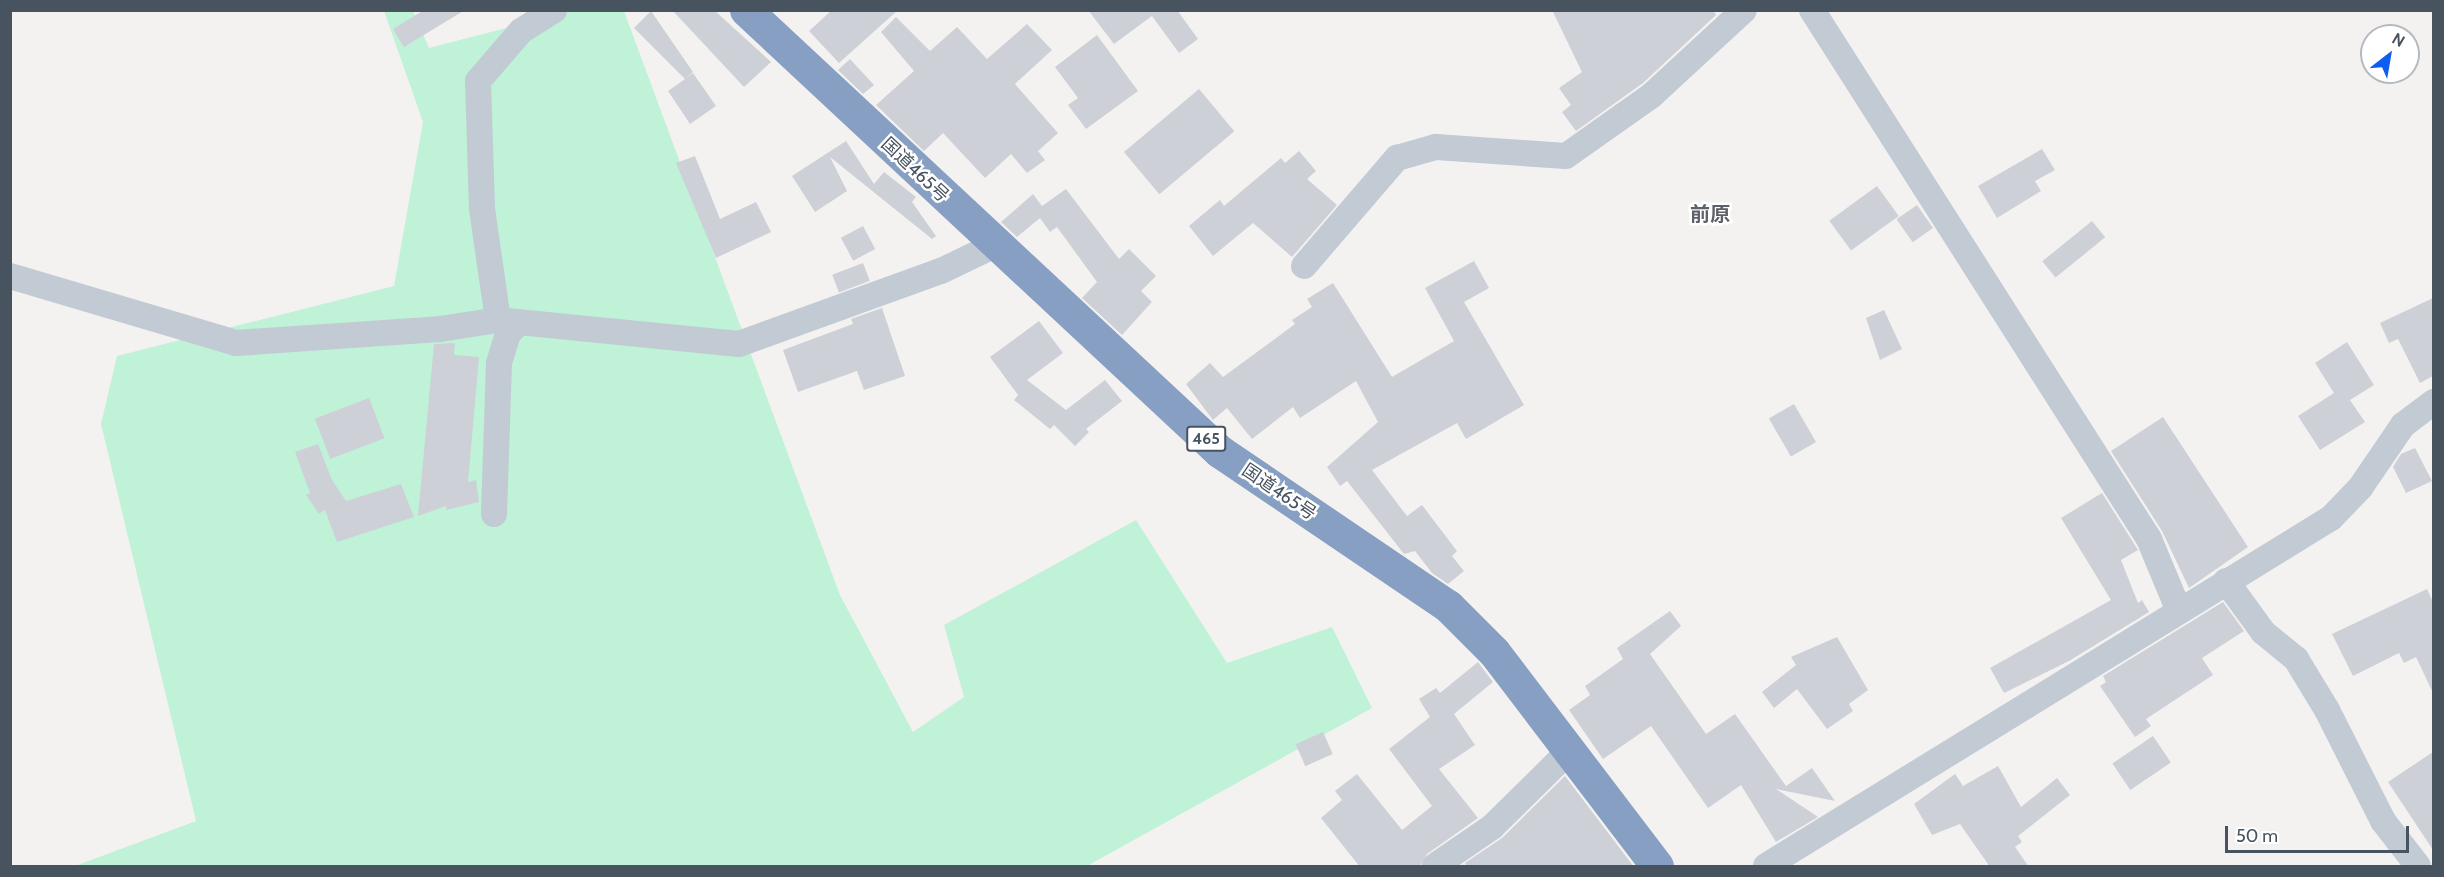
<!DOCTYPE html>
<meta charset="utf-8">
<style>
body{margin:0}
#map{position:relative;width:2444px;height:877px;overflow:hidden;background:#f4f2f1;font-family:Cabin,"Noto Sans JP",sans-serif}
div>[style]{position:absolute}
.green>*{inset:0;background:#bff2d7}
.building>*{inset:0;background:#cdd0d7;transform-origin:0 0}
.minor>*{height:26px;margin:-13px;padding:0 13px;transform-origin:13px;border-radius:13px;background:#c2cad4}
.highway>*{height:33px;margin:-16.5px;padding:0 16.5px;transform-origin:16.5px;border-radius:16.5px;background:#879fc2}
span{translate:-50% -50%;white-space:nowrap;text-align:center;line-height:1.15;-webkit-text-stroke:5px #fff;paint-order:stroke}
.shield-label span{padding:2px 4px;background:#fff;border:2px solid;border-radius:4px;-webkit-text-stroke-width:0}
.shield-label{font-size:16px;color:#485360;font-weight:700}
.street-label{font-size:18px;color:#485360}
.neighbourhood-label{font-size:20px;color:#5d6167;font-weight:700}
.frame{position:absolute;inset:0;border:12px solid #485360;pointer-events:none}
.north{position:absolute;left:2360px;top:24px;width:60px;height:60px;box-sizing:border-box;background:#fff;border:2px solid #b6babf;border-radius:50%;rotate:31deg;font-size:16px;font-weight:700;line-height:24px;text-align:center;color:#485360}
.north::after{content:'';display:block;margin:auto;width:21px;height:27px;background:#0f5ef0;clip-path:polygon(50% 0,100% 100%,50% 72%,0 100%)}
.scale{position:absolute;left:2225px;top:826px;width:184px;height:27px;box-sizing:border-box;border:3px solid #485360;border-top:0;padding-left:8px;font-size:18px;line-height:21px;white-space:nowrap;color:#485360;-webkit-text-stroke:4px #fff;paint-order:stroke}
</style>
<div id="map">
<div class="green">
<i style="clip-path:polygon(384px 11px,413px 11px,429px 48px,572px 11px,624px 11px,840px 595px,913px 732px,964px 697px,944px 625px,1136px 520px,1227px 663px,1332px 627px,1372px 708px,1087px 866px,75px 866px,196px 821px,101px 424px,117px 356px,394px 286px,423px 122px)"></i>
</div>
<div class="building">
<i style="clip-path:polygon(424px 10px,465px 10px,404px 47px,393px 29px)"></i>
<i style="clip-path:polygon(672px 10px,714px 10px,771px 62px,744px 87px)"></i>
<i style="clip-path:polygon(832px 10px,898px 10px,839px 63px,809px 31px)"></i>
<i style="clip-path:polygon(1088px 10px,1177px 10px,1198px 39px,1179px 53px,1152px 16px,1114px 44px)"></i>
<i style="clip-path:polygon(1552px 10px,1713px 10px,1716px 15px,1643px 83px,1576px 131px,1562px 112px,1571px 105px,1559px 88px,1582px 72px)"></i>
<i style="clip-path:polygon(651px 11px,693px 72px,685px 79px,693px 73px,716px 106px,690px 124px,668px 91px,685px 79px,634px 28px)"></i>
<i style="clip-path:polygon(896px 17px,930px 51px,957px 27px,987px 59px,1027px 24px,1052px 50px,1015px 84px,1058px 133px,1038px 151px,1045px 160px,1027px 173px,1011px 154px,985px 178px,943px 133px,924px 151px,876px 105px,914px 71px,881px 32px)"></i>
<i style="clip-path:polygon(1097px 35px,1138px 91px,1086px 129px,1068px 105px,1078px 98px,1055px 67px)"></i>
<i style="clip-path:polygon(850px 59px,874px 85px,863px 94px,838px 70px)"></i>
<i style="left:1199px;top:89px;width:55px;height:98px;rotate:50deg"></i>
<i style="clip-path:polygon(846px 141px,874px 184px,884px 172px,916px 197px,912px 202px,936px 236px,932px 239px,830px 157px,847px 191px,815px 212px,792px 176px)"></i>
<i style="clip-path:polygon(2042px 149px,2055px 170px,2035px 181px,2041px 191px,1997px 218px,1978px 186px)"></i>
<i style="clip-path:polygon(1299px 151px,1316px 171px,1307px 179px,1337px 205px,1292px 257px,1253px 223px,1213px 256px,1189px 226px,1220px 200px,1224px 206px,1281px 158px,1285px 163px)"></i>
<i style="clip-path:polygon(695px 156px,720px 219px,756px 202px,771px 232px,716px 258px,676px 163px)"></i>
<i style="left:1877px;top:186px;width:37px;height:59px;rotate:54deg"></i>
<i style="clip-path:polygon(1066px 189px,1119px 259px,1129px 249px,1156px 276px,1141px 291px,1152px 302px,1122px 335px,1082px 298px,1097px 282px,1057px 227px,1050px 232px,1040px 218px,1017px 237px,1001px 222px,1033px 194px,1042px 206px)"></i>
<i style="left:1917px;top:205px;width:28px;height:25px;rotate:55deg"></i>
<i style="left:2092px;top:221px;width:21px;height:64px;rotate:51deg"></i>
<i style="left:863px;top:226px;width:26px;height:25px;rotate:62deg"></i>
<i style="clip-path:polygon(1474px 261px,1489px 288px,1464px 302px,1524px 405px,1466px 439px,1457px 423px,1372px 470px,1407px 516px,1422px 505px,1457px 551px,1452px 556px,1464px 571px,1448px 584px,1432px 573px,1415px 551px,1404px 554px,1347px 481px,1340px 486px,1327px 467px,1378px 422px,1356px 381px,1300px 418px,1293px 407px,1252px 439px,1227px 408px,1213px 420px,1186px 384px,1210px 363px,1223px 377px,1295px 324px,1292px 320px,1312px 307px,1307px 299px,1333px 283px,1392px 377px,1454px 341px,1425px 288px)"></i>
<i style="left:863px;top:263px;width:19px;height:33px;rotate:69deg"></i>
<i style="clip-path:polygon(2433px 298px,2433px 376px,2420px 383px,2398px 339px,2389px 343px,2380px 323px)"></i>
<i style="clip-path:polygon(882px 308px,905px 376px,864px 390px,857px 371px,798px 392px,783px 350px,853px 324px,851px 319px)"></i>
<i style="clip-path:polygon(1884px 310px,1902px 349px,1880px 360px,1866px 318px)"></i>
<i style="clip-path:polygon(1039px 321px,1063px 353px,1027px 380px,1066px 410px,1105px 380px,1122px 401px,1086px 429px,1089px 432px,1075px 446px,1054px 425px,1050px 429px,1014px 400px,1018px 395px,990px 357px)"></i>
<i style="clip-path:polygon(2347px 342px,2374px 385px,2350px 400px,2365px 422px,2320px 450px,2298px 416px,2334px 393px,2315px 363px)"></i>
<i style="clip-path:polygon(455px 343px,454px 355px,479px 357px,468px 482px,476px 480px,479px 502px,446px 510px,446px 506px,418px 516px,434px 344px)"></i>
<i style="left:369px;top:398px;width:43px;height:58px;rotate:69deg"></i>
<i style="left:1794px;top:404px;width:44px;height:29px;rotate:60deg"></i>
<i style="clip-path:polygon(2163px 417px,2248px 547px,2189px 588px,2162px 531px,2111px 451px)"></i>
<i style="clip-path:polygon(318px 444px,332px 480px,346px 501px,401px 484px,414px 517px,337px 542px,325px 510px,319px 514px,306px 495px,310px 493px,295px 452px)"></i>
<i style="clip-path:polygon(2415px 448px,2432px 481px,2406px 493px,2393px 467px,2401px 454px)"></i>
<i style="clip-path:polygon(2102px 493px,2138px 550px,2121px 560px,2138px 603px,2142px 600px,2149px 612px,2069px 661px,2004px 693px,1990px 668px,2111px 600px,2061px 518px)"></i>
<i style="clip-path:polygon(2427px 589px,2433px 602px,2433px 693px,2416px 657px,2404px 663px,2399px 653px,2353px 676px,2332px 634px)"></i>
<i style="clip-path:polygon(2223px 602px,2244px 631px,2202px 658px,2213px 675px,2146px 719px,2151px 726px,2135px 737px,2100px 686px,2106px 682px,2103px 676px)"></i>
<i style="clip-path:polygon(1670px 611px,1681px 626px,1650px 654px,1706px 734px,1735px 714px,1786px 786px,1812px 768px,1835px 801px,1776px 789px,1818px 817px,1776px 842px,1741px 785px,1708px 808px,1651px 726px,1603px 759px,1569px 710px,1590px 695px,1585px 686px,1623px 659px,1617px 648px)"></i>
<i style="clip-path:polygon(1837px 637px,1868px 690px,1849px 704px,1853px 711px,1827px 729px,1797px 689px,1774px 708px,1762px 692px,1796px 665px,1791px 657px)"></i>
<i style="clip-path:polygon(1478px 662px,1493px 682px,1454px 714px,1475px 745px,1439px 769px,1478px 818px,1427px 854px,1420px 867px,1360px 867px,1321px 818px,1342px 800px,1335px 791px,1357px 774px,1402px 830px,1432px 806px,1389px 749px,1430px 717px,1419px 699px,1436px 688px,1440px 693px)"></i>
<i style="left:1323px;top:732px;width:24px;height:30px;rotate:66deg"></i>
<i style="left:2153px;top:736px;width:32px;height:49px;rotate:56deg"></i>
<i style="clip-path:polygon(2433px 752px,2433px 850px,2388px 782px)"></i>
<i style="clip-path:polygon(1998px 766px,2021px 807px,2057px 778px,2070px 795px,2018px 836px,2022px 842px,2015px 847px,2029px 867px,1990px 867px,1960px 824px,1932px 835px,1914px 804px,1955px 774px,1963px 786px)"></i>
<i style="clip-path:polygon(1565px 776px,1634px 867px,1467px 867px,1465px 863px,1502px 838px)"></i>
</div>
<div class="minor">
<i style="left:1812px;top:10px;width:627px;rotate:57.5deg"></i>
<i style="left:2149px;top:539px;width:78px;rotate:67.4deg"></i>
<i style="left:1304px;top:266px;width:143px;rotate:-49.3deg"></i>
<i style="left:1397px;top:158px;width:41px;rotate:-15.8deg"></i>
<i style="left:1436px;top:147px;width:130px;rotate:4deg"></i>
<i style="left:1566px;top:156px;width:105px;rotate:-35.3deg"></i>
<i style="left:1652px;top:95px;width:125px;rotate:-42.7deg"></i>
<i style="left:10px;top:276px;width:236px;rotate:16.5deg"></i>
<i style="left:236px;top:343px;width:204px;rotate:-3.9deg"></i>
<i style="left:440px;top:329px;width:59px;rotate:-8.8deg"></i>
<i style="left:498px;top:320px;width:242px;rotate:5.7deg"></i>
<i style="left:739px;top:344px;width:215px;rotate:-19.9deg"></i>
<i style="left:941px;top:271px;width:60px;rotate:-25.7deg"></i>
<i style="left:498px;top:320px;width:112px;rotate:-98.2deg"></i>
<i style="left:482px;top:209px;width:128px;rotate:-91.8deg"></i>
<i style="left:478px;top:81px;width:66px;rotate:-49.3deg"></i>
<i style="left:521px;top:31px;width:39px;rotate:-32deg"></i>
<i style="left:494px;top:514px;width:151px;rotate:-88.1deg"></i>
<i style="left:499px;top:363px;width:30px;rotate:-73deg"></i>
<i style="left:508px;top:334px;width:16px;rotate:-47deg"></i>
<i style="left:2226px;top:581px;width:63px;rotate:54deg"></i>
<i style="left:2263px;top:632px;width:43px;rotate:39.3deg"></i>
<i style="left:2296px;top:659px;width:60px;rotate:58.7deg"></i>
<i style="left:2327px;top:710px;width:124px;rotate:63.2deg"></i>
<i style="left:2383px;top:821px;width:57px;rotate:52.1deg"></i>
<i style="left:1435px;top:866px;width:69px;rotate:-34.4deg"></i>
<i style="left:1492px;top:827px;width:111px;rotate:-44.6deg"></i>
<i style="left:1766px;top:866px;width:664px;rotate:-31.63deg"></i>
<i style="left:2331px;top:518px;width:42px;rotate:-46deg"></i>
<i style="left:2360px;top:488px;width:76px;rotate:-55.7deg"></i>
<i style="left:2403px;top:425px;width:39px;rotate:-37deg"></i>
</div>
<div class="highway">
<i style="left:746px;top:10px;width:647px;rotate:42.99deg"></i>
<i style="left:1219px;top:451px;width:277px;rotate:34.1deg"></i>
<i style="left:1448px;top:606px;width:65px;rotate:45deg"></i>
<i style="left:1494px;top:652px;width:269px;rotate:52.7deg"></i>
</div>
<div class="shield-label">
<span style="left:1206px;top:439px">465</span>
</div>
<div class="street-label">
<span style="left:915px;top:170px;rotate:43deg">国道465号</span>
<span style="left:1279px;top:492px;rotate:34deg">国道465号</span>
</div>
<div class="neighbourhood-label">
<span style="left:1710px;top:214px">前原</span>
</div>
<div class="frame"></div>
<div class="north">N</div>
<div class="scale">50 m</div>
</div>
